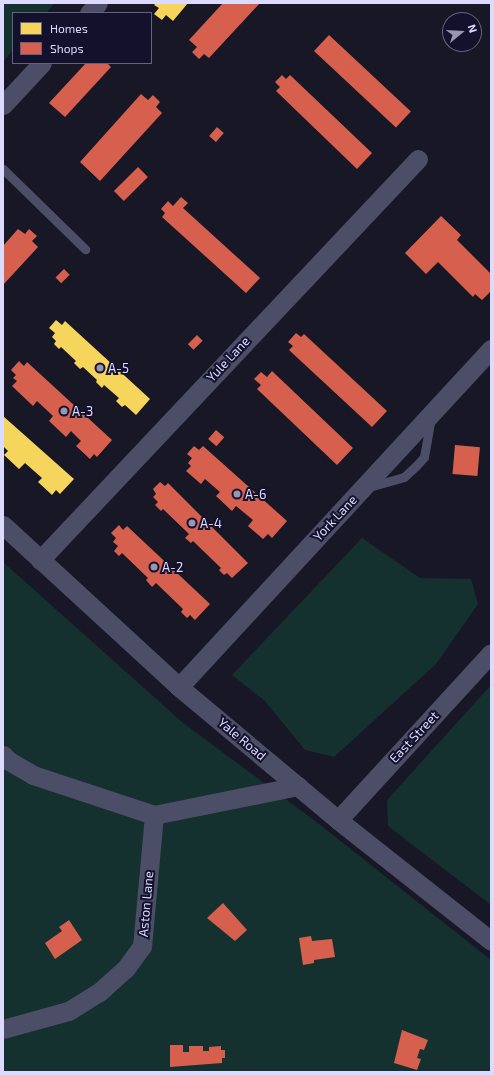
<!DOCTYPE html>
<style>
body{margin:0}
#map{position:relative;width:494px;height:1075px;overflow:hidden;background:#181725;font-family:"Exo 2",sans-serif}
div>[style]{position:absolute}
.green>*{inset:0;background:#15312f}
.homes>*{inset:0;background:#f6d55c}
.shops>*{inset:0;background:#d6604d;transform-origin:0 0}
.lane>*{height:9px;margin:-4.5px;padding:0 4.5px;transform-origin:4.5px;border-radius:4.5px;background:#4c4d66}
.street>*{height:19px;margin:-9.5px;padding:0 9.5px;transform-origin:9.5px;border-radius:9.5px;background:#4c4d66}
.dots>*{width:11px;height:11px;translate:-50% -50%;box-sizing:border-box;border:2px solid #13112b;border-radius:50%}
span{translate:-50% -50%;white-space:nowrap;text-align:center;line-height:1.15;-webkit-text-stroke:4px #13112b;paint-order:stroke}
.street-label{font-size:13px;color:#dcdbff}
.poi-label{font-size:13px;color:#dcdbff}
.left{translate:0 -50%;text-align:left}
.frame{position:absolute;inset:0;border:4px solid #dcdbff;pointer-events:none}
.legend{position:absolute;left:12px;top:12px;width:140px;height:52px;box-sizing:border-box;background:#13112b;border:1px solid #636280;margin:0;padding:5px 7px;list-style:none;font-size:12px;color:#dcdbff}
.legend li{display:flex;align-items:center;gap:8px;height:20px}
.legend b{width:20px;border:1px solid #636280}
.north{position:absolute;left:442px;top:12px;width:40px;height:40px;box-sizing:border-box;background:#13112b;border:1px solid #636280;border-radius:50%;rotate:72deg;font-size:11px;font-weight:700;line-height:16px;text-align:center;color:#dcdbff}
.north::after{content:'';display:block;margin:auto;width:14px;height:18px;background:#9796b3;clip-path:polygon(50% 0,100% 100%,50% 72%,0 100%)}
</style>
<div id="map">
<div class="green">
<i style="clip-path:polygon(3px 3px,55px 3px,46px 13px,13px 13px,13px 50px,3px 62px)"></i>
<i style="clip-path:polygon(362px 538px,420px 578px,471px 579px,478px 604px,436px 664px,334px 757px,305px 750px,265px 701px,232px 675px)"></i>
<i style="clip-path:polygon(3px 562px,182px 722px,319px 824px,491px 960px,491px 1072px,3px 1072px)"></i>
<i style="clip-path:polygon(491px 685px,491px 905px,388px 826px,387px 800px)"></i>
</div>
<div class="homes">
<i style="clip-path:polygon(156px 3px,188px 3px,173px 21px,166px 15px,162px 20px,154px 14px,159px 8px,154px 5px)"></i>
<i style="clip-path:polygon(56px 320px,62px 325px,65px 321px,150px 399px,136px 415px,125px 405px,122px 407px,116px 401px,119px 398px,104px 385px,102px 388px,96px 382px,97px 380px,83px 367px,80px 369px,74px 363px,76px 361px,61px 347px,59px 349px,54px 344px,56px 341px,52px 337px,55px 333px,49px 328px)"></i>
<i style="clip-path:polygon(3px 416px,74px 479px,60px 494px,56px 490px,52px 495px,38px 482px,42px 478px,25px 463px,19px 469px,4px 455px,8px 451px,3px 446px)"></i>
</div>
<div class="shops">
<i style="clip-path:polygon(223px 3px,260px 3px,209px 58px,204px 54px,199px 59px,192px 52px,197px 47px,189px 40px)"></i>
<i style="left:329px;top:35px;width:112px;height:22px;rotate:43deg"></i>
<i style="clip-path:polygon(86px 63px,107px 63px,111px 67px,65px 117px,49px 103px)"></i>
<i style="clip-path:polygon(282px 75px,286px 79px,290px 75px,372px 153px,357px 169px,276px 91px,280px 87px,275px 82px)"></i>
<i style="clip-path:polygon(141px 94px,148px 100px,153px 95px,160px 102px,156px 107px,162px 113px,100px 181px,80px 162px)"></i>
<i style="left:217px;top:127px;width:9px;height:12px;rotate:41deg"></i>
<i style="left:138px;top:167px;width:14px;height:34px;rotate:45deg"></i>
<i style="clip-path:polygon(181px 197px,188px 203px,183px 208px,260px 278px,246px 293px,162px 217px,165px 213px,161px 209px,168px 201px,173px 206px)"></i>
<i style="clip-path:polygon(441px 216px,461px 235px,457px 240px,491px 274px,491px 291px,482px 300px,475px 294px,473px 297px,438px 262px,426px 274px,405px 253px)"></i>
<i style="clip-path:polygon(18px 229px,25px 234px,29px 229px,37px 236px,32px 241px,38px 247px,3px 285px,3px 246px)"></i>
<i style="left:64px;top:269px;width:8px;height:12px;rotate:45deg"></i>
<i style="clip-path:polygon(296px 333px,301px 337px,304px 334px,387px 411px,372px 427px,289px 350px,293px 346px,288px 342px)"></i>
<i style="left:197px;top:335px;width:8px;height:13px;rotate:45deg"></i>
<i style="clip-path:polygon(19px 361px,24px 366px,27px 362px,112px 440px,97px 457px,94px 454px,90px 459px,76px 446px,81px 441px,71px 431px,66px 437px,49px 421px,53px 416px,37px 401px,33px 406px,12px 386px,17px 381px,13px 378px,16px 375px,11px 370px)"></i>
<i style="clip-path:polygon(272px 371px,353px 448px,337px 465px,257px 389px,261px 385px,254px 379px,261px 372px,267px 377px)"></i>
<i style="left:216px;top:430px;width:11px;height:12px;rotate:41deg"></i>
<i style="left:455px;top:445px;width:25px;height:29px;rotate:5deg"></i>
<i style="clip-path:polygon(194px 446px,199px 450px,203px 446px,287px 521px,272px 538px,268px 534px,263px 539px,248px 526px,253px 520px,236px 506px,232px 511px,216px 496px,220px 492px,205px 479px,201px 484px,186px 471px,191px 466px,188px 463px,192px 458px,187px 454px)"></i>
<i style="clip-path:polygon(160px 482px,165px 486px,168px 483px,248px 563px,232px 578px,227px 573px,224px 575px,219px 570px,221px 568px,193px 541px,191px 543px,185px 538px,189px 534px,163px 509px,161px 511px,155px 505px,158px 502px,153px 497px,156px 494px,153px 489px)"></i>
<i style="clip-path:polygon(119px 525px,123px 530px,127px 526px,210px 604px,195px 620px,190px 615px,187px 618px,181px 612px,183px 609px,156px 583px,152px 587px,146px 580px,148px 578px,122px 553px,119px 556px,114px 551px,118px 546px,113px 542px,116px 538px,111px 533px)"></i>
<i style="clip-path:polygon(223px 903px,247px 930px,235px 941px,207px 918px)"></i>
<i style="clip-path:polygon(69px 920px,82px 940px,55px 959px,45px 943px,62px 931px,59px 927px)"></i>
<i style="clip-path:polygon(311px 936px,312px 941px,332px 939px,335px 957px,314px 960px,314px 963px,303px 965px,299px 938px)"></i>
<i style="clip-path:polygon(402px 1030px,428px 1040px,424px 1050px,420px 1049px,417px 1058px,421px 1059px,417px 1070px,394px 1063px)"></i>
<i style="clip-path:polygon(170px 1045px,183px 1045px,183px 1052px,189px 1052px,189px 1046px,203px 1046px,203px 1051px,209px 1051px,209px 1047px,221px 1046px,221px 1050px,225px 1050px,225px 1058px,222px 1058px,222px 1063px,170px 1067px)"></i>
</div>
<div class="lane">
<i style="left:3px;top:169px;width:115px;rotate:44.3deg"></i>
<i style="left:369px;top:487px;width:36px;rotate:-16deg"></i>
<i style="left:404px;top:477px;width:16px;rotate:-43deg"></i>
<i style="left:416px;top:466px;width:12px;rotate:-48deg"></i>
<i style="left:424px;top:457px;width:39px;rotate:-80deg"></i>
</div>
<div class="street">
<i style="left:89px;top:13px;width:13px;rotate:-48deg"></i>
<i style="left:3px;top:105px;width:57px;rotate:-47.1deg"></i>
<i style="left:3px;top:525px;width:239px;rotate:42.6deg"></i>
<i style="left:179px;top:687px;width:207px;rotate:39.9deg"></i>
<i style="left:338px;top:820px;width:195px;rotate:38.3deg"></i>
<i style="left:40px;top:560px;width:551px;rotate:-46.69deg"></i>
<i style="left:179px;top:687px;width:460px;rotate:-47.3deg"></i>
<i style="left:3px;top:755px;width:8px;rotate:45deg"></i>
<i style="left:9px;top:761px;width:28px;rotate:30deg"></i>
<i style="left:33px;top:775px;width:127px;rotate:18.3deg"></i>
<i style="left:154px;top:815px;width:132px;rotate:95.2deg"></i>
<i style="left:142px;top:946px;width:27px;rotate:126deg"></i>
<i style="left:126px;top:968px;width:36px;rotate:138deg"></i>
<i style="left:99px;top:992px;width:36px;rotate:148deg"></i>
<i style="left:68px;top:1011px;width:67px;rotate:164.5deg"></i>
<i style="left:154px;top:815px;width:147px;rotate:-11.4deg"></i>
<i style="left:338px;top:820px;width:226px;rotate:-47.5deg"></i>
</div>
<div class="dots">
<i style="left:100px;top:368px;background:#9796b3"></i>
<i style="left:64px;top:411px;background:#9796b3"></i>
<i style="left:237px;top:494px;background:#9796b3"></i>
<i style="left:192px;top:523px;background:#9796b3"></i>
<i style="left:154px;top:567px;background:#9796b3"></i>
</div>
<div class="street-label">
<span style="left:228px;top:359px;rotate:-47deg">Yule Lane</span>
<span style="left:335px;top:518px;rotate:-47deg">York Lane</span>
<span style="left:414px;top:737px;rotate:-47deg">East Street</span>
<span style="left:242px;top:739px;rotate:40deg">Yale Road</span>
<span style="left:146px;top:904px;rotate:-85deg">Aston Lane</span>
</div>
<div class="poi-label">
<span class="left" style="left:108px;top:368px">A-5</span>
<span class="left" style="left:72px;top:411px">A-3</span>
<span class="left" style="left:245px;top:494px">A-6</span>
<span class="left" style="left:200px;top:523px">A-4</span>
<span class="left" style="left:162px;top:567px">A-2</span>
</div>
<div class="frame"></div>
<ul class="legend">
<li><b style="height:11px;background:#f6d55c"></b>Homes</li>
<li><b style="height:11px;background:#d6604d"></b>Shops</li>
</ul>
<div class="north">N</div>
</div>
